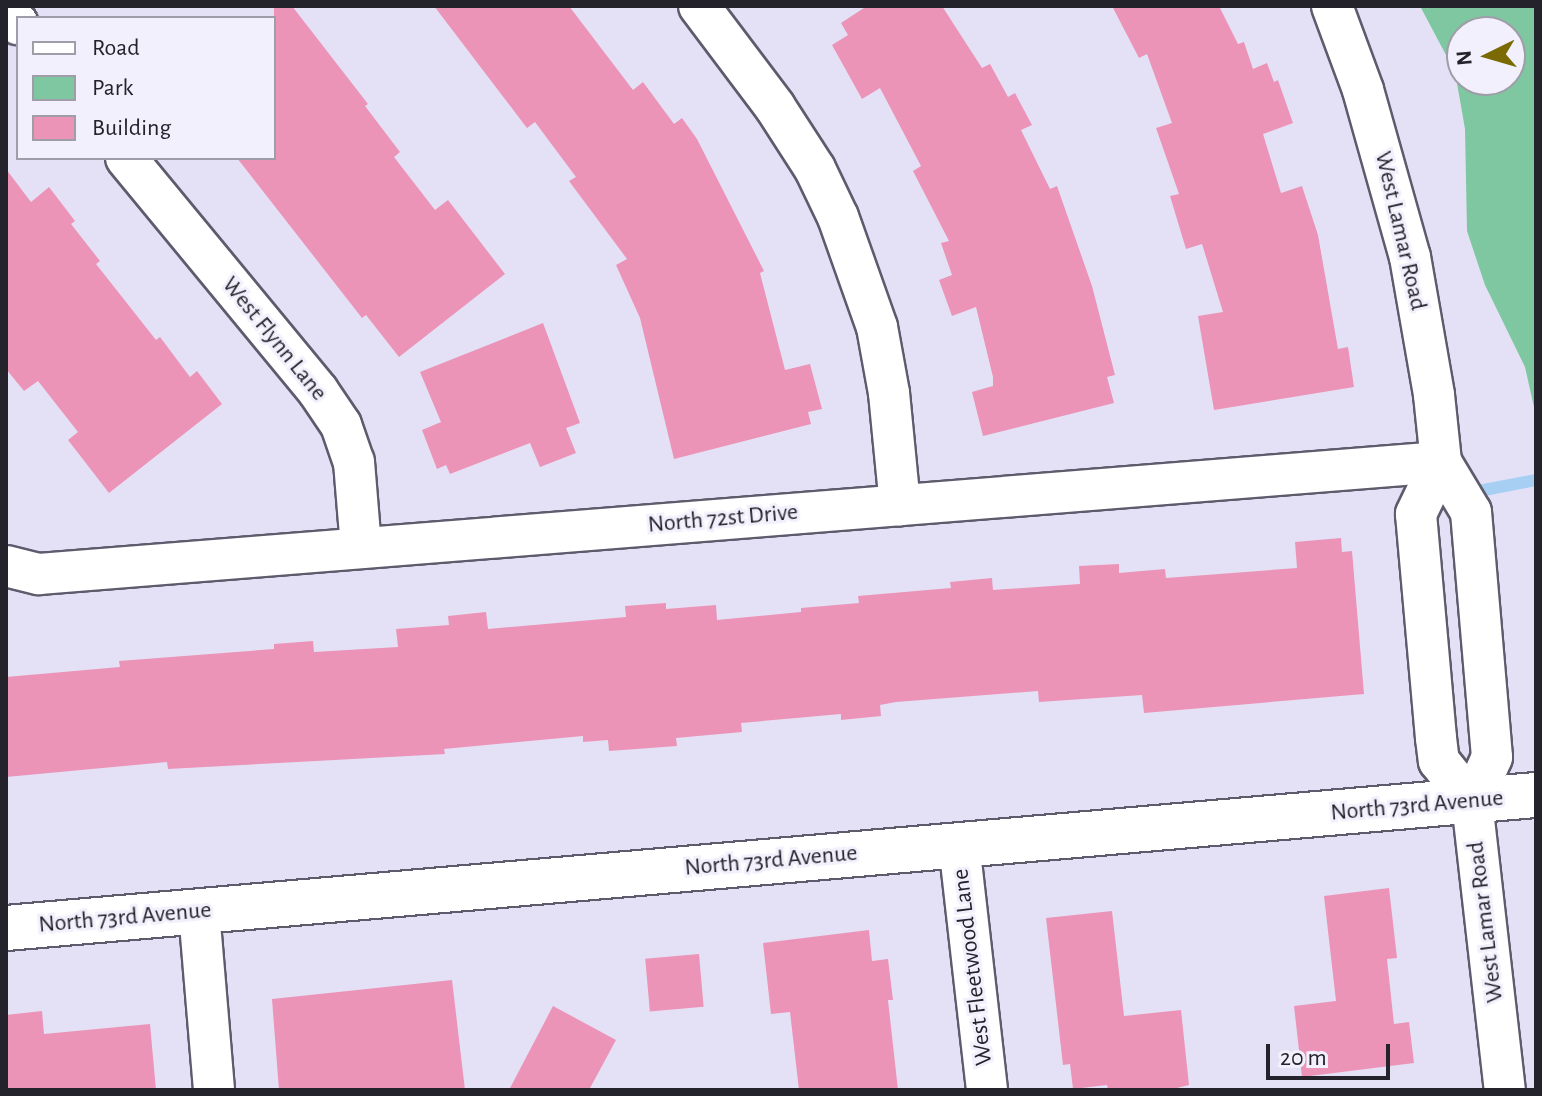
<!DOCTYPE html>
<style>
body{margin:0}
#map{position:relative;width:1542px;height:1096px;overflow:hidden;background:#e4e1f6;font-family:"Alegreya Sans",sans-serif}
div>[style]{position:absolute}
.green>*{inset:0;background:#7fc7a0}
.stream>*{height:12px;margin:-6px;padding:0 6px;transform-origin:6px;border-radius:6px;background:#a6cff3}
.building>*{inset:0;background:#eb94b7;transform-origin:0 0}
.roads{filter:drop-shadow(2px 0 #5e5b6d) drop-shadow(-2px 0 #5e5b6d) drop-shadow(0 2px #5e5b6d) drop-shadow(0 -2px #5e5b6d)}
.street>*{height:40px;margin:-20px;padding:0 20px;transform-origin:20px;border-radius:20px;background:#fff}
.secondary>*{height:44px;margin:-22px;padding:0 22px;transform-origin:22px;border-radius:22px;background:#fff}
span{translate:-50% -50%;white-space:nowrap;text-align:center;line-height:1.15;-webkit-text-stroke:6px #f1f0fc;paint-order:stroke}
.street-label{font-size:24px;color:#24232b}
.frame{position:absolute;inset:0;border:8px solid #24232b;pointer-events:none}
.legend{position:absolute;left:16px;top:16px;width:260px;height:144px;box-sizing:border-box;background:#f1f0fc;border:2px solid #9f9ea8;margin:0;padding:10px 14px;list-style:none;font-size:24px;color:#24232b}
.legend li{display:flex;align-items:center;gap:16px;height:40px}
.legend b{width:40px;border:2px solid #9f9ea8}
.north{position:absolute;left:1446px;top:16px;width:80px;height:80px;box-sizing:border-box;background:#f1f0fc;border:2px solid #9f9ea8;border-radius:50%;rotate:265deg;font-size:22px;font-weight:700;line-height:32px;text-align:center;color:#24232b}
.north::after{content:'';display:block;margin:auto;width:28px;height:36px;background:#7a6a01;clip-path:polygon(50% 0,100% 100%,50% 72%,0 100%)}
.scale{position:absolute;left:1266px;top:1044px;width:124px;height:36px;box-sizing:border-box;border:4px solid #24232b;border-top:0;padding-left:10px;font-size:24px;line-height:28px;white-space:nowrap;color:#24232b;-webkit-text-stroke:6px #f1f0fc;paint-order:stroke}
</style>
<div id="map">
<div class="green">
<i style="clip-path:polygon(evenodd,1420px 6px,1536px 6px,1536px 416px,1525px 367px,1485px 285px,1467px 231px,1465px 129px,1455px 72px,1420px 6px,1462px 32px,1510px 32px,1510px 80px,1462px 80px,1462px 32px)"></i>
</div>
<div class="stream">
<i style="left:1484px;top:490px;width:53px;rotate:-10.9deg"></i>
</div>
<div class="building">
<i style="clip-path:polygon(274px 6px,292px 6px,368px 104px,365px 106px,400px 152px,394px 157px,435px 210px,448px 200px,505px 274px,399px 357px,366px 315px,362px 318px,237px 158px,274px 158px)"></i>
<i style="clip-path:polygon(434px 6px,569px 6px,633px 90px,643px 82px,674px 124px,682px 118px,697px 139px,764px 271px,760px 273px,785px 370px,810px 364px,822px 409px,808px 412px,811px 424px,674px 459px,640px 318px,616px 265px,627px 259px,569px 181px,576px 177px,535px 122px,527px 128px)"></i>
<i style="clip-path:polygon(867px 6px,942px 6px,982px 68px,990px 64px,1008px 97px,1015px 93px,1032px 125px,1021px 130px,1050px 189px,1057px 186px,1092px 286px,1115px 375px,1107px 377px,1114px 403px,983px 436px,972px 392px,993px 386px,993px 377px,976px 307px,952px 316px,939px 280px,952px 275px,941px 243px,949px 241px,913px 171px,921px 166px,880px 88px,862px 99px,832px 45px,848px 35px,841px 23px)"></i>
<i style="clip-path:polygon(1112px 6px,1219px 6px,1238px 44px,1244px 42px,1253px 69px,1267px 63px,1274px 82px,1278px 80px,1293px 123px,1263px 134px,1281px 193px,1302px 186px,1318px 235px,1338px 349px,1348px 347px,1354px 387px,1214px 410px,1198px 316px,1223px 312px,1202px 244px,1186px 249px,1170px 196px,1179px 194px,1156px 128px,1172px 123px,1147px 54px,1139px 58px)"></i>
<i style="clip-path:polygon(6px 169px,31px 202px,49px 187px,75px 221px,71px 224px,100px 261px,96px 264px,156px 340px,160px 337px,190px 377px,197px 371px,222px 404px,109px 493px,68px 440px,78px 432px,38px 381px,24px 391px,6px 369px)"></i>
<i style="clip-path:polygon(543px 323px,580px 423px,566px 428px,576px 453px,540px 467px,530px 443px,450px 474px,446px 465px,437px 469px,422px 430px,441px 422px,420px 372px)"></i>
<i style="clip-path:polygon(1341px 538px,1342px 552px,1352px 551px,1364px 694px,1144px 713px,1142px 695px,1039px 702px,1038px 691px,896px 702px,880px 705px,881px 716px,841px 720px,841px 714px,741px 723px,742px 732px,676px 738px,677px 746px,609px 751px,608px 740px,583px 742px,583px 736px,444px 749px,445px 754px,168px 769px,167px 762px,6px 777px,6px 677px,120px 667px,119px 661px,274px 649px,274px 644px,313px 641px,314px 652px,398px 647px,396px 629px,449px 625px,448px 616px,486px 612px,488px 629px,626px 617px,625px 606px,666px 603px,666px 609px,716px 605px,717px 620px,801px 612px,801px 608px,859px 603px,858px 596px,951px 588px,950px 582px,992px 578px,993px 590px,1080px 584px,1079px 566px,1119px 564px,1119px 573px,1165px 569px,1166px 578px,1297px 568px,1295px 542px)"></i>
<i style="clip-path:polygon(1389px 888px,1397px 958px,1387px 959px,1394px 1024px,1409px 1022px,1414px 1063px,1302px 1077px,1294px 1006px,1336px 1001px,1324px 896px)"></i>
<i style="clip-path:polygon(1112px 911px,1124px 1016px,1181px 1010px,1189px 1085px,1169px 1090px,1108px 1090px,1107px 1085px,1073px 1089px,1070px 1064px,1063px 1065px,1046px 918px)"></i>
<i style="clip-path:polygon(869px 930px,872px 961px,888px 959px,893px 1000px,888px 1000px,898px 1090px,799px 1090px,790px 1012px,771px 1014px,763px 943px)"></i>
<i style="left:699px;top:954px;width:53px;height:54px;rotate:85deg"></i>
<i style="clip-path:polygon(452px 980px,465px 1090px,279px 1090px,272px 999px)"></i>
<i style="clip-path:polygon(553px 1006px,616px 1040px,589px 1090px,509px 1090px)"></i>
<i style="clip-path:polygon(42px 1011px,44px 1034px,150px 1024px,156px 1090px,6px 1090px,6px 1015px)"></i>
</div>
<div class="roads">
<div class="street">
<i style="left:699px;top:6px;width:126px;rotate:53deg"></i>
<i style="left:775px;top:107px;width:74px;rotate:57.2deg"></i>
<i style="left:815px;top:169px;width:53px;rotate:64.4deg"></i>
<i style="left:838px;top:217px;width:117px;rotate:70.5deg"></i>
<i style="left:877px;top:327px;width:67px;rotate:79.7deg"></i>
<i style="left:889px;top:393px;width:113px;rotate:84.4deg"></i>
<i style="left:1332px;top:6px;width:90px;rotate:69.7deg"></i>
<i style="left:1363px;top:90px;width:173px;rotate:74.3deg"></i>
<i style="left:1410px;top:257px;width:140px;rotate:80.1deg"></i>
<i style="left:1434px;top:395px;width:67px;rotate:84deg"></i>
<i style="left:1441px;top:462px;width:58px;rotate:59deg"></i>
<i style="left:1471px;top:512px;width:246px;rotate:85.1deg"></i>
<i style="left:1492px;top:757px;width:49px;rotate:114deg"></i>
<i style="left:1472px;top:802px;width:290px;rotate:83.5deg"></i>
<i style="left:6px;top:7px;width:21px;rotate:55deg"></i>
<i style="left:126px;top:158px;width:302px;rotate:50.5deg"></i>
<i style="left:318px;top:391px;width:41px;rotate:55.9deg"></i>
<i style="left:341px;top:425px;width:39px;rotate:71deg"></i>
<i style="left:354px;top:462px;width:86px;rotate:85.3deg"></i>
<i style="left:1441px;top:462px;width:58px;rotate:115.7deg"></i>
<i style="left:1416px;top:514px;width:225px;rotate:84.9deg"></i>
<i style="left:1436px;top:738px;width:23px;rotate:83deg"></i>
<i style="left:1439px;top:761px;width:53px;rotate:51.2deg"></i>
<i style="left:6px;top:566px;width:34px;rotate:14deg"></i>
<i style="left:39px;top:574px;width:1406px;rotate:-4.57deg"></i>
<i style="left:959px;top:844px;width:248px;rotate:83.5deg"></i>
<i style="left:199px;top:911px;width:180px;rotate:85.2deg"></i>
</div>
<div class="secondary">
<i style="left:6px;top:928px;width:1536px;rotate:-4.97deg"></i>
</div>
</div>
<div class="street-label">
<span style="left:1400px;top:231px;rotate:77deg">West Lamar Road</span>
<span style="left:274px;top:339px;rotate:51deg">West Flynn Lane</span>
<span style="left:723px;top:519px;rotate:-5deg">North 72st Drive</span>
<span style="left:1417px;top:806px;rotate:-5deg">North 73rd Avenue</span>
<span style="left:771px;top:861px;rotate:-5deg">North 73rd Avenue</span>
<span style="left:125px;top:918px;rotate:-5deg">North 73rd Avenue</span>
<span style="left:1486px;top:922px;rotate:-97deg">West Lamar Road</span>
<span style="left:973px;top:967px;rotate:-97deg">West Fleetwood Lane</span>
</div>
<div class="frame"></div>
<ul class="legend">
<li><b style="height:10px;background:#fff"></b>Road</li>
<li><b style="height:22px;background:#7fc7a0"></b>Park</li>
<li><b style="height:22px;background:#eb94b7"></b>Building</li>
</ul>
<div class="north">N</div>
<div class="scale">20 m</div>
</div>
